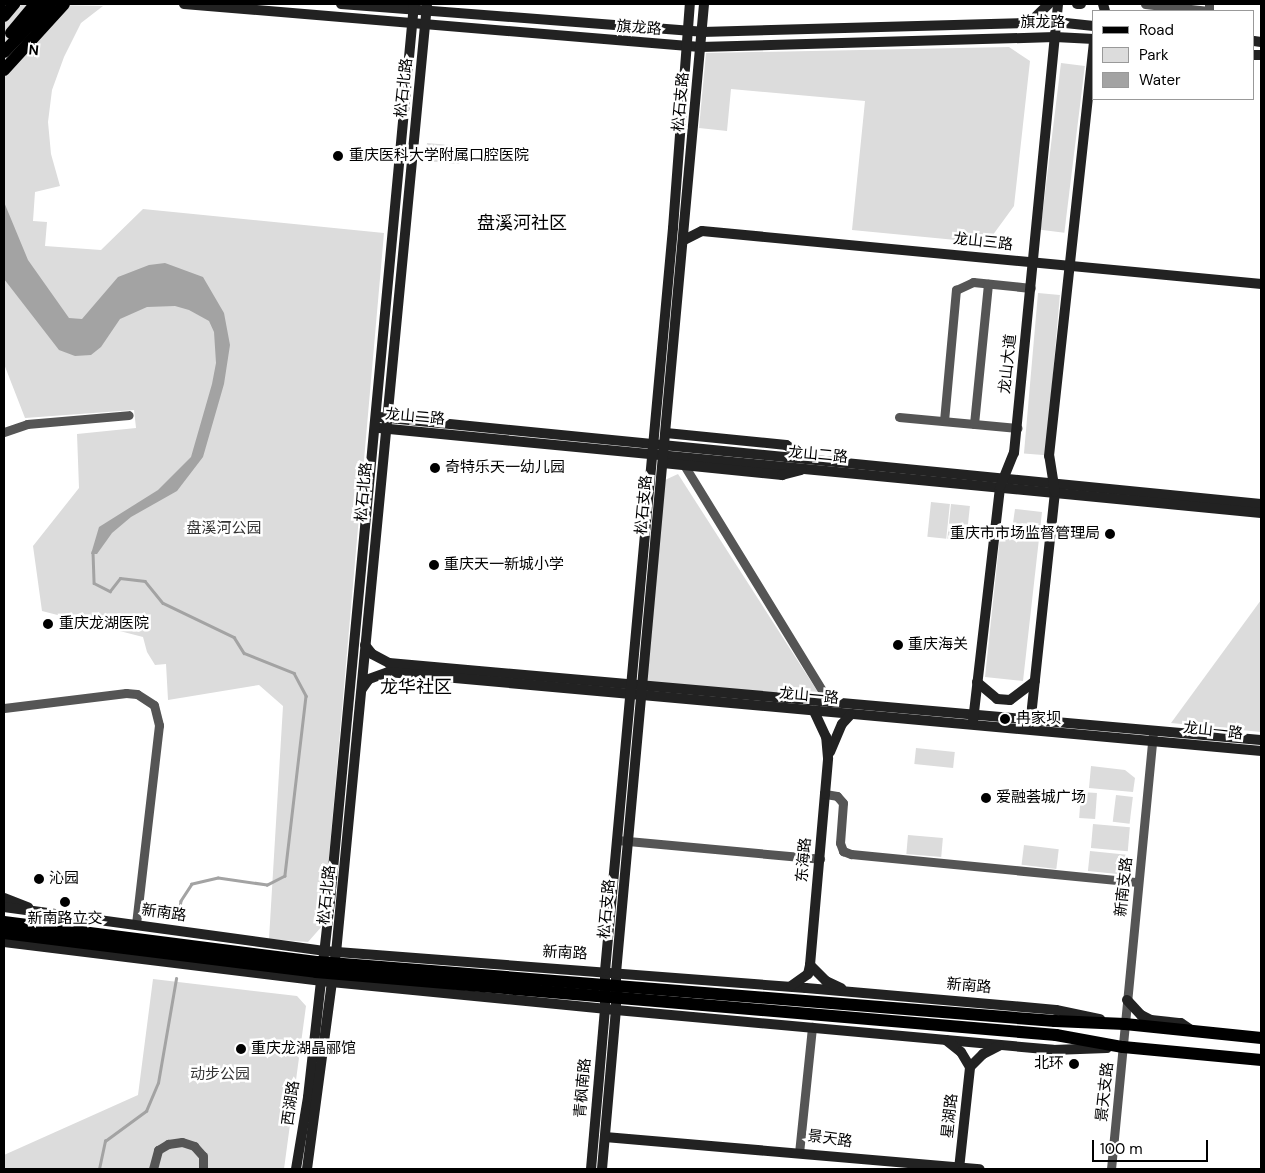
<!DOCTYPE html>
<meta charset="utf-8">
<style>
body{margin:0}
#map{position:relative;width:1265px;height:1173px;overflow:hidden;background:#fff;font-family:"DM Sans","Noto Sans SC",sans-serif}
div>[style]{position:absolute}
.green>*{inset:0;background:#dcdcdc;transform-origin:0 0}
.water>*{inset:0;background:#a3a3a3}
.stream>*{height:2.5px;margin:-1.25px;padding:0 1.25px;transform-origin:1.25px;border-radius:1.25px;background:#a3a3a3}
.street>*{height:9px;margin:-4.5px;padding:0 4.5px;transform-origin:4.5px;border-radius:4.5px;background:#555}
.secondary>*{height:10px;margin:-5px;padding:0 5px;transform-origin:5px;border-radius:5px;background:#222}
.primary>*{height:12px;margin:-6px;padding:0 6px;transform-origin:6px;border-radius:6px;background:#000}
.dots>*{width:14px;height:14px;translate:-50% -50%;box-sizing:border-box;border:2px solid #fff;border-radius:50%}
span{translate:-50% -50%;white-space:nowrap;text-align:center;line-height:1.15;-webkit-text-stroke:5px #fff;paint-order:stroke}
.street-label{font-size:15px;color:#000}
.poi-label{font-size:15px;color:#000}
.left{translate:0 -50%;text-align:left}
.right{translate:-100% -50%;text-align:right}
.park-label{font-size:15px;color:#333}
.quarter-label{font-size:18px;color:#000}
.frame{position:absolute;inset:0;border:5px solid #000;pointer-events:none}
.legend{position:absolute;left:1092px;top:10px;width:162px;height:90px;box-sizing:border-box;background:#fff;border:1px solid #999;margin:0;padding:6px 9px;list-style:none;font-size:15px;color:#000}
.legend li{display:flex;align-items:center;gap:10px;height:25px}
.legend b{width:25px;border:1px solid #999}
.north{position:absolute;left:10px;top:10px;width:50px;height:50px;-webkit-text-stroke:4px #fff;paint-order:stroke;rotate:185deg;font-size:14px;font-weight:700;line-height:20px;text-align:center;color:#000}
.north::after{content:'';display:block;margin:auto;width:18px;height:22px;background:#000;clip-path:polygon(50% 0,100% 100%,50% 72%,0 100%)}
.scale{position:absolute;left:1092px;top:1140px;width:116px;height:22px;box-sizing:border-box;border:2px solid #000;border-top:0;padding-left:6px;font-size:15px;line-height:18px;white-space:nowrap;color:#000;-webkit-text-stroke:4px #fff;paint-order:stroke}
</style>
<div id="map">
<div class="green">
<i style="clip-path:polygon(4px 4px,103px 6px,81px 23px,64px 57px,52px 90px,48px 122px,51px 154px,60px 186px,35px 192px,33px 221px,47px 222px,45px 246px,101px 250px,143px 209px,384px 233px,323px 925px,308px 942px,269px 939px,283px 706px,259px 685px,168px 700px,166px 664px,155px 665px,147px 652px,143px 637px,42px 611px,33px 546px,79px 488px,77px 434px,136px 428px,134px 410px,25px 418px,4px 364px)"></i>
<i style="clip-path:polygon(1009px 47px,1030px 61px,1014px 206px,987px 243px,852px 230px,865px 101px,731px 89px,727px 131px,699px 128px,706px 53px)"></i>
<i style="left:1061px;top:63px;width:24px;height:168px;rotate:7deg"></i>
<i style="left:427px;top:143px;width:34px;height:18px;rotate:5deg"></i>
<i style="left:1038px;top:293px;width:22px;height:161px;rotate:5deg"></i>
<i style="clip-path:polygon(678px 474px,821px 697px,647px 682px,665px 480px)"></i>
<i style="left:931px;top:502px;width:19px;height:35px;rotate:6deg"></i>
<i style="left:951px;top:504px;width:19px;height:35px;rotate:6deg"></i>
<i style="clip-path:polygon(1015px 509px,1042px 512px,1023px 681px,985px 677px,1000px 536px,1011px 537px)"></i>
<i style="clip-path:polygon(1261px 600px,1261px 732px,1171px 723px)"></i>
<i style="left:916px;top:748px;width:39px;height:16px;rotate:6deg"></i>
<i style="clip-path:polygon(1091px 766px,1125px 770px,1135px 778px,1133px 792px,1089px 788px)"></i>
<i style="left:1081px;top:792px;width:16px;height:26px;rotate:4deg"></i>
<i style="left:1116px;top:795px;width:17px;height:27px;rotate:7deg"></i>
<i style="left:1093px;top:824px;width:37px;height:24px;rotate:5deg"></i>
<i style="left:908px;top:835px;width:35px;height:19px;rotate:5deg"></i>
<i style="left:1024px;top:845px;width:35px;height:20px;rotate:7deg"></i>
<i style="left:1090px;top:851px;width:37px;height:20px;rotate:6deg"></i>
<i style="clip-path:polygon(153px 979px,297px 996px,306px 1006px,284px 1169px,4px 1169px,4px 1155px,138px 1095px)"></i>
</div>
<div class="water">
<i style="clip-path:polygon(4px 202px,28px 260px,69px 318px,82px 319px,118px 277px,149px 265px,165px 263px,203px 277px,224px 313px,230px 345px,224px 384px,203px 457px,177px 491px,131px 517px,112px 533px,97px 554px,91px 554px,99px 527px,158px 490px,191px 457px,212px 384px,216px 363px,214px 332px,209px 321px,189px 310px,175px 306px,147px 307px,120px 319px,101px 347px,91px 355px,75px 356px,59px 350px,4px 279px)"></i>
</div>
<div class="stream">
<i style="left:93px;top:552px;width:31px;rotate:88deg"></i>
<i style="left:94px;top:583px;width:18px;rotate:27deg"></i>
<i style="left:110px;top:591px;width:16px;rotate:-52deg"></i>
<i style="left:120px;top:578px;width:25px;rotate:7deg"></i>
<i style="left:145px;top:581px;width:28px;rotate:51deg"></i>
<i style="left:163px;top:603px;width:79px;rotate:25.6deg"></i>
<i style="left:234px;top:637px;width:19px;rotate:58deg"></i>
<i style="left:244px;top:653px;width:54px;rotate:21.8deg"></i>
<i style="left:294px;top:673px;width:26px;rotate:62deg"></i>
<i style="left:306px;top:696px;width:181px;rotate:96.7deg"></i>
<i style="left:285px;top:876px;width:20px;rotate:153deg"></i>
<i style="left:267px;top:885px;width:49px;rotate:-171.9deg"></i>
<i style="left:218px;top:878px;width:27px;rotate:167deg"></i>
<i style="left:192px;top:884px;width:20px;rotate:123deg"></i>
<i style="left:181px;top:901px;width:18px;rotate:99deg"></i>
<i style="left:99px;top:1169px;width:29px;rotate:-78deg"></i>
<i style="left:105px;top:1141px;width:51px;rotate:-36.2deg"></i>
<i style="left:146px;top:1111px;width:30px;rotate:-67deg"></i>
<i style="left:158px;top:1083px;width:106px;rotate:-80.2deg"></i>
</div>
<div class="street">
<i style="left:1145px;top:4px;width:64px;rotate:6.2deg"></i>
<i style="left:1209px;top:11px;width:7px;rotate:-90deg"></i>
<i style="left:899px;top:417px;width:119px;rotate:5.3deg"></i>
<i style="left:944px;top:421px;width:132px;rotate:-84.8deg"></i>
<i style="left:956px;top:290px;width:19px;rotate:-25deg"></i>
<i style="left:973px;top:282px;width:58px;rotate:5.9deg"></i>
<i style="left:974px;top:424px;width:141px;rotate:-84.3deg"></i>
<i style="left:4px;top:432px;width:24px;rotate:-19deg"></i>
<i style="left:27px;top:424px;width:102px;rotate:-5deg"></i>
<i style="left:684px;top:465px;width:278px;rotate:58.5deg"></i>
<i style="left:4px;top:708px;width:123px;rotate:-7deg"></i>
<i style="left:126px;top:693px;width:11px;rotate:5deg"></i>
<i style="left:137px;top:694px;width:20px;rotate:33deg"></i>
<i style="left:154px;top:705px;width:21px;rotate:76deg"></i>
<i style="left:159px;top:725px;width:201px;rotate:96.6deg"></i>
<i style="left:825px;top:794px;width:12px;rotate:9deg"></i>
<i style="left:837px;top:796px;width:9px;rotate:49deg"></i>
<i style="left:843px;top:803px;width:40px;rotate:94.3deg"></i>
<i style="left:840px;top:843px;width:9px;rotate:69deg"></i>
<i style="left:843px;top:851px;width:9px;rotate:21deg"></i>
<i style="left:851px;top:854px;width:288px;rotate:5.6deg"></i>
<i style="left:617px;top:840px;width:204px;rotate:5.3deg"></i>
<i style="left:799px;top:1153px;width:127px;rotate:-84.1deg"></i>
<i style="left:153px;top:1169px;width:20px;rotate:-75deg"></i>
<i style="left:158px;top:1150px;width:12px;rotate:-31deg"></i>
<i style="left:168px;top:1144px;width:14px;rotate:-8deg"></i>
<i style="left:182px;top:1142px;width:13px;rotate:18deg"></i>
<i style="left:194px;top:1146px;width:13px;rotate:48deg"></i>
<i style="left:203px;top:1156px;width:13px;rotate:90deg"></i>
<i style="left:1111px;top:1169px;width:435px;rotate:-84.5deg"></i>
</div>
<div class="secondary">
<i style="left:184px;top:4px;width:518px;rotate:4.76deg"></i>
<i style="left:700px;top:47px;width:355px;rotate:-1.6deg"></i>
<i style="left:1055px;top:37px;width:39px;rotate:3deg"></i>
<i style="left:341px;top:4px;width:362px;rotate:4.4deg"></i>
<i style="left:702px;top:32px;width:354px;rotate:-1.6deg"></i>
<i style="left:1056px;top:22px;width:38px;rotate:6deg"></i>
<i style="left:1077px;top:4px;width:4px"></i>
<i style="left:1103px;top:4px;width:7px;rotate:74deg"></i>
<i style="left:1029px;top:23px;width:28px;rotate:-44deg"></i>
<i style="left:1254px;top:41px;width:7px;rotate:8deg"></i>
<i style="left:1254px;top:55px;width:7px"></i>
<i style="left:684px;top:240px;width:20px;rotate:-27deg"></i>
<i style="left:702px;top:231px;width:562px;rotate:5.42deg"></i>
<i style="left:379px;top:417px;width:886px;rotate:5.63deg"></i>
<i style="left:379px;top:428px;width:886px;rotate:5.5deg"></i>
<i style="left:666px;top:433px;width:121px;rotate:5.7deg"></i>
<i style="left:786px;top:445px;width:24px;rotate:33deg"></i>
<i style="left:663px;top:463px;width:120px;rotate:5.8deg"></i>
<i style="left:782px;top:475px;width:20px;rotate:-15deg"></i>
<i style="left:365px;top:645px;width:11px;rotate:52deg"></i>
<i style="left:372px;top:654px;width:19px;rotate:28deg"></i>
<i style="left:389px;top:663px;width:875px;rotate:5.05deg"></i>
<i style="left:977px;top:682px;width:26px;rotate:40deg"></i>
<i style="left:997px;top:699px;width:13px;rotate:4deg"></i>
<i style="left:1010px;top:700px;width:31px;rotate:-37deg"></i>
<i style="left:362px;top:689px;width:12px;rotate:-55deg"></i>
<i style="left:369px;top:679px;width:20px;rotate:-20deg"></i>
<i style="left:388px;top:672px;width:877px;rotate:5.17deg"></i>
<i style="left:973px;top:721px;width:236px;rotate:-83.4deg"></i>
<i style="left:1000px;top:487px;width:37px;rotate:-68deg"></i>
<i style="left:1014px;top:453px;width:451px;rotate:-84.4deg"></i>
<i style="left:1030px;top:726px;width:235px;rotate:-83.9deg"></i>
<i style="left:1055px;top:492px;width:36px;rotate:-99deg"></i>
<i style="left:1049px;top:456px;width:418px;rotate:-83.8deg"></i>
<i style="left:830px;top:752px;width:30px;rotate:-67deg"></i>
<i style="left:842px;top:724px;width:13px;rotate:-48deg"></i>
<i style="left:4px;top:898px;width:26px;rotate:21deg"></i>
<i style="left:4px;top:907px;width:323px;rotate:7.8deg"></i>
<i style="left:324px;top:951px;width:483px;rotate:4.4deg"></i>
<i style="left:806px;top:988px;width:251px;rotate:5deg"></i>
<i style="left:1056px;top:1010px;width:45px;rotate:11.6deg"></i>
<i style="left:4px;top:942px;width:319px;rotate:7deg"></i>
<i style="left:321px;top:981px;width:285px;rotate:5.6deg"></i>
<i style="left:605px;top:1009px;width:450px;rotate:5.2deg"></i>
<i style="left:1053px;top:1050px;width:54px;rotate:-2.1deg"></i>
<i style="left:810px;top:965px;width:23px;rotate:45deg"></i>
<i style="left:826px;top:981px;width:17px;rotate:25deg"></i>
<i style="left:791px;top:986px;width:21px;rotate:-35deg"></i>
<i style="left:808px;top:974px;width:9px;rotate:-77deg"></i>
<i style="left:810px;top:965px;width:172px;rotate:-85deg"></i>
<i style="left:825px;top:794px;width:36px;rotate:-85deg"></i>
<i style="left:828px;top:758px;width:21px;rotate:-95deg"></i>
<i style="left:826px;top:737px;width:29px;rotate:-115deg"></i>
<i style="left:1127px;top:1000px;width:21px;rotate:47deg"></i>
<i style="left:1141px;top:1015px;width:11px;rotate:27deg"></i>
<i style="left:1151px;top:1020px;width:30px;rotate:6deg"></i>
<i style="left:1181px;top:1023px;width:12px;rotate:35deg"></i>
<i style="left:946px;top:1040px;width:19px;rotate:39deg"></i>
<i style="left:961px;top:1052px;width:17px;rotate:59deg"></i>
<i style="left:970px;top:1067px;width:18px;rotate:-45deg"></i>
<i style="left:983px;top:1054px;width:18px;rotate:-27deg"></i>
<i style="left:605px;top:1137px;width:376px;rotate:4.9deg"></i>
<i style="left:296px;top:1169px;width:73px;rotate:-80.5deg"></i>
<i style="left:308px;top:1097px;width:197px;rotate:-83.6deg"></i>
<i style="left:330px;top:901px;width:901px;rotate:-84.65deg"></i>
<i style="left:307px;top:1169px;width:218px;rotate:-82.4deg"></i>
<i style="left:336px;top:953px;width:953px;rotate:-84.52deg"></i>
<i style="left:591px;top:1169px;width:161px;rotate:-85deg"></i>
<i style="left:605px;top:1009px;width:38px;rotate:-90deg"></i>
<i style="left:605px;top:971px;width:746px;rotate:-84.77deg"></i>
<i style="left:673px;top:228px;width:225px;rotate:-85.7deg"></i>
<i style="left:602px;top:1169px;width:160px;rotate:-85deg"></i>
<i style="left:616px;top:1010px;width:37px;rotate:-90deg"></i>
<i style="left:616px;top:973px;width:973px;rotate:-84.81deg"></i>
<i style="left:959px;top:1169px;width:103px;rotate:-83.8deg"></i>
</div>
<div class="primary">
<i style="left:4px;top:16px;width:16px;rotate:-50deg"></i>
<i style="left:11px;top:33px;width:38px;rotate:-50deg"></i>
<i style="left:4px;top:52px;width:66px;rotate:-46.2deg"></i>
<i style="left:4px;top:70px;width:89px;rotate:-47.7deg"></i>
<i style="left:4px;top:922px;width:317px;rotate:7.3deg"></i>
<i style="left:318px;top:962px;width:739px;rotate:4.58deg"></i>
<i style="left:1055px;top:1021px;width:70px;rotate:2.5deg"></i>
<i style="left:1125px;top:1024px;width:137px;rotate:5.9deg"></i>
<i style="left:4px;top:933px;width:314px;rotate:7.1deg"></i>
<i style="left:316px;top:972px;width:743px;rotate:4.87deg"></i>
<i style="left:1056px;top:1035px;width:68px;rotate:10.2deg"></i>
<i style="left:1123px;top:1047px;width:139px;rotate:5.4deg"></i>
</div>
<div class="dots">
<i style="left:338px;top:156px;background:#000"></i>
<i style="left:435px;top:468px;background:#000"></i>
<i style="left:1110px;top:534px;background:#000"></i>
<i style="left:434px;top:565px;background:#000"></i>
<i style="left:48px;top:624px;background:#000"></i>
<i style="left:898px;top:645px;background:#000"></i>
<i style="left:1005px;top:719px;background:#000"></i>
<i style="left:986px;top:798px;background:#000"></i>
<i style="left:39px;top:879px;background:#000"></i>
<i style="left:65px;top:902px;background:#000"></i>
<i style="left:241px;top:1049px;background:#000"></i>
<i style="left:1074px;top:1064px;background:#000"></i>
</div>
<div class="street-label">
<span style="left:1043px;top:23px">旗龙路</span>
<span style="left:639px;top:28px;rotate:4deg">旗龙路</span>
<span style="left:404px;top:88px;rotate:-84deg">松石北路</span>
<span style="left:681px;top:102px;rotate:-85deg">松石支路</span>
<span style="left:983px;top:242px;rotate:6deg">龙山三路</span>
<span style="left:1008px;top:364px;rotate:-84deg">龙山大道</span>
<span style="left:415px;top:417px;rotate:5deg">龙山二路</span>
<span style="left:818px;top:455px;rotate:5deg">龙山二路</span>
<span style="left:364px;top:492px;rotate:-85deg">松石北路</span>
<span style="left:644px;top:505px;rotate:-85deg">松石支路</span>
<span style="left:809px;top:696px;rotate:5deg">龙山一路</span>
<span style="left:1213px;top:731px;rotate:6deg">龙山一路</span>
<span style="left:804px;top:860px;rotate:-85deg">东海路</span>
<span style="left:1124px;top:887px;rotate:-84deg">新南支路</span>
<span style="left:327px;top:895px;rotate:-84deg">松石北路</span>
<span style="left:607px;top:909px;rotate:-85deg">松石支路</span>
<span style="left:164px;top:913px;rotate:8deg">新南路</span>
<span style="left:565px;top:953px;rotate:3deg">新南路</span>
<span style="left:969px;top:986px;rotate:5deg">新南路</span>
<span style="left:583px;top:1088px;rotate:-85deg">青枫南路</span>
<span style="left:1105px;top:1092px;rotate:-84deg">景天支路</span>
<span style="left:291px;top:1103px;rotate:-82deg">西湖路</span>
<span style="left:950px;top:1116px;rotate:-84deg">星湖路</span>
<span style="left:830px;top:1139px;rotate:8deg">景天路</span>
</div>
<div class="poi-label">
<span class="left" style="left:349px;top:156px">重庆医科大学附属口腔医院</span>
<span class="left" style="left:445px;top:468px">奇特乐天一幼儿园</span>
<span class="right" style="left:1100px;top:534px">重庆市市场监督管理局</span>
<span class="left" style="left:444px;top:565px">重庆天一新城小学</span>
<span class="left" style="left:59px;top:624px">重庆龙湖医院</span>
<span class="left" style="left:908px;top:645px">重庆海关</span>
<span class="left" style="left:1016px;top:719px">冉家坝</span>
<span class="left" style="left:996px;top:798px">爱融荟城广场</span>
<span class="left" style="left:49px;top:879px">沁园</span>
<span style="left:65px;top:919px">新南路立交</span>
<span class="left" style="left:251px;top:1049px">重庆龙湖晶郦馆</span>
<span class="right" style="left:1064px;top:1064px">北环</span>
</div>
<div class="park-label">
<span style="left:224px;top:529px">盘溪河公园</span>
<span style="left:220px;top:1075px">动步公园</span>
</div>
<div class="quarter-label">
<span style="left:522px;top:223px">盘溪河社区</span>
<span style="left:416px;top:687px">龙华社区</span>
</div>
<div class="frame"></div>
<ul class="legend">
<li><b style="height:6px;background:#000"></b>Road</li>
<li><b style="height:14px;background:#dcdcdc"></b>Park</li>
<li><b style="height:14px;background:#a3a3a3"></b>Water</li>
</ul>
<div class="north">N</div>
<div class="scale">100 m</div>
</div>
